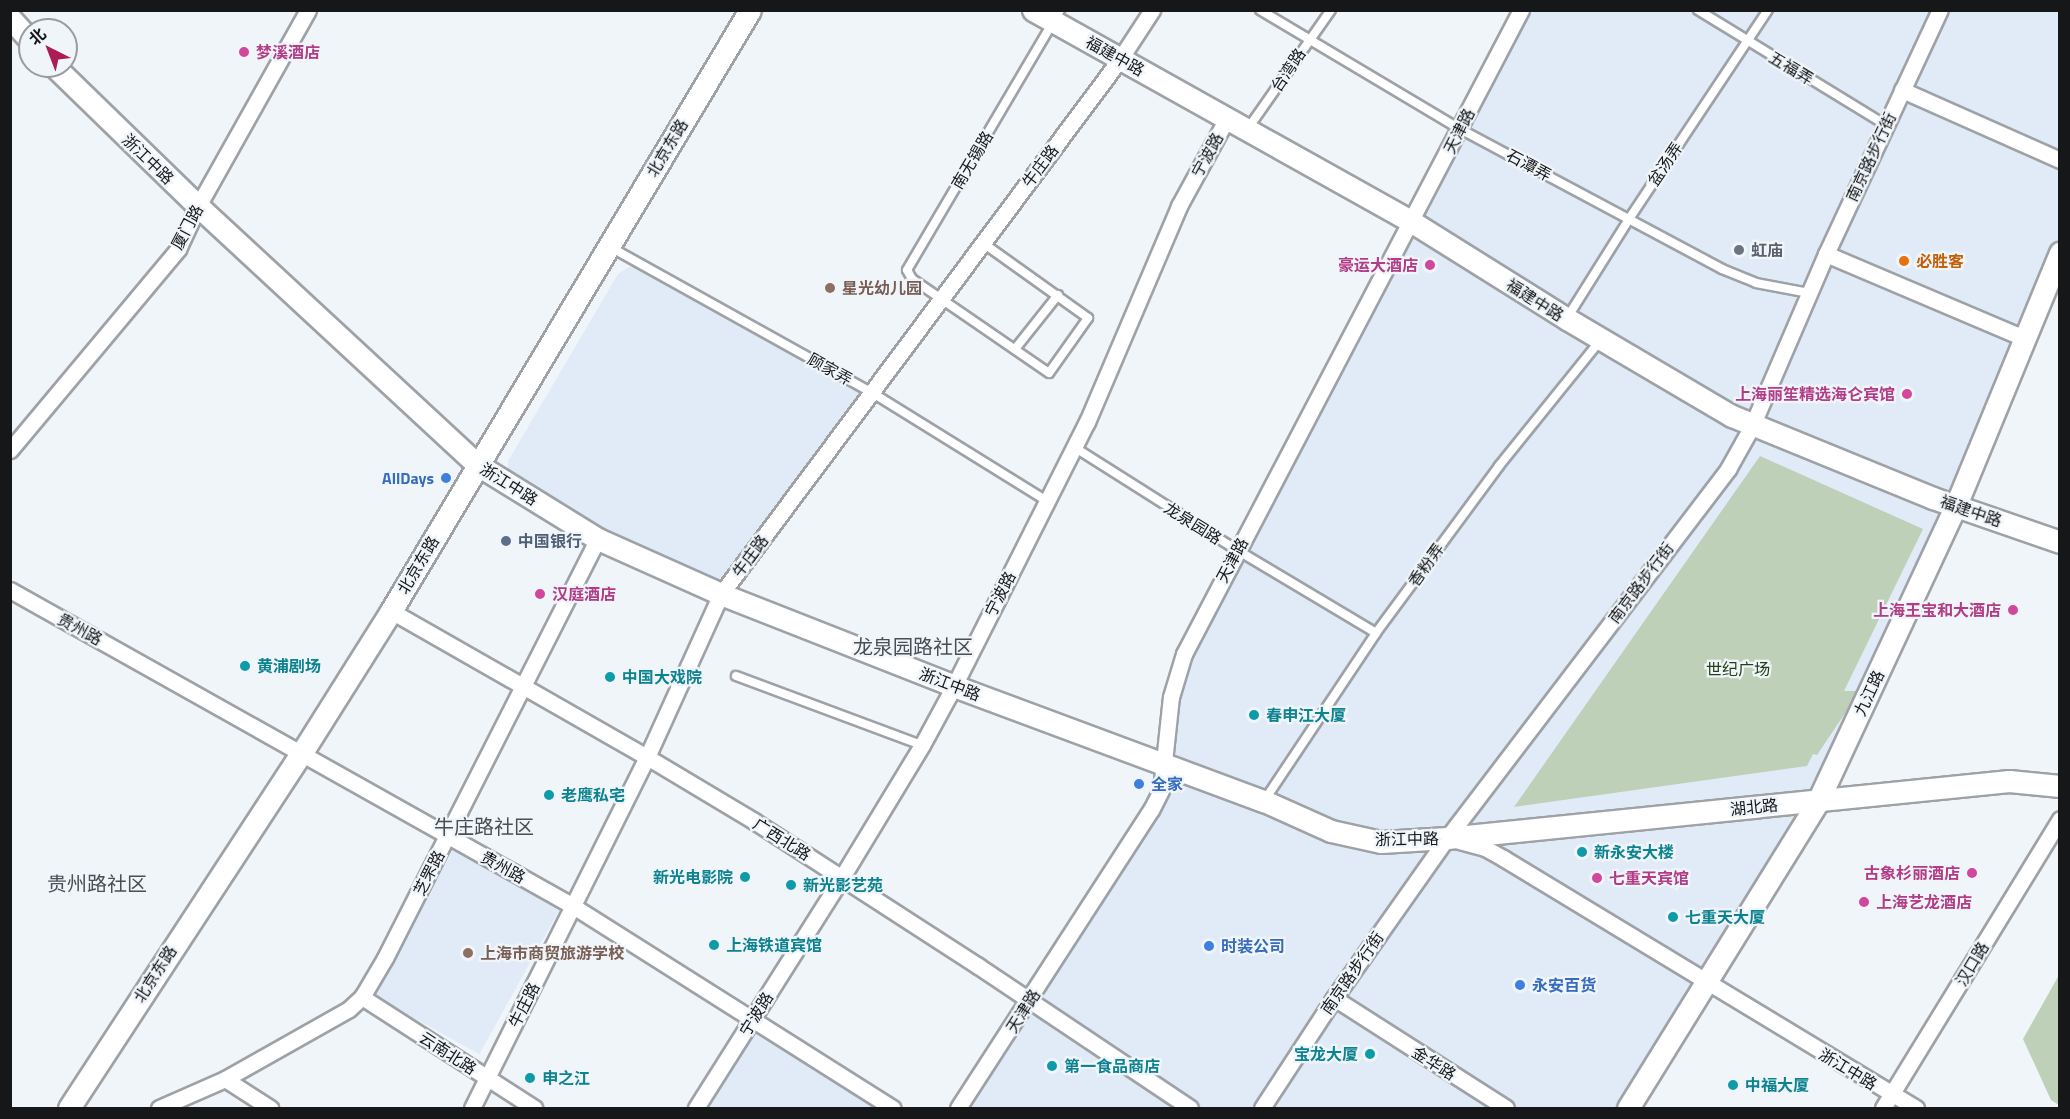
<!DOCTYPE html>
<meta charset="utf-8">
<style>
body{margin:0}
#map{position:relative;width:2070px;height:1119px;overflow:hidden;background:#f0f5fa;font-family:"Titillium Web","Noto Sans SC",sans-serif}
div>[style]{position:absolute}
.built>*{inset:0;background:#e1ebf7;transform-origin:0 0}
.green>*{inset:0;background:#bed0b8}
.roads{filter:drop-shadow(2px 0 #9ea2a7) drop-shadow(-2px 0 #9ea2a7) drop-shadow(0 2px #9ea2a7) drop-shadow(0 -2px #9ea2a7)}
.lane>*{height:8px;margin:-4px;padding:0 4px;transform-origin:4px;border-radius:4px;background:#fff}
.street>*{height:15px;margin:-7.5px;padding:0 7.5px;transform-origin:7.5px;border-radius:7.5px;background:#fff}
.secondary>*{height:21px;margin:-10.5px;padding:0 10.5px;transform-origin:10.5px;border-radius:10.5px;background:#fff}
.dots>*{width:16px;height:16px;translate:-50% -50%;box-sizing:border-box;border:3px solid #f0f5fa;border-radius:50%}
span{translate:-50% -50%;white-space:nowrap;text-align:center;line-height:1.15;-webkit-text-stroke:4.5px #f0f5fa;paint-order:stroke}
.hotel-label{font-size:16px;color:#b23c85;font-weight:700}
.left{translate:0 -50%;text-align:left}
.right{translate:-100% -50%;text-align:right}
.street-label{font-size:16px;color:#151718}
.worship-label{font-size:16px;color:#5b616d;font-weight:700}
.food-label{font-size:16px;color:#c56008;font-weight:700}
.education-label{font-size:16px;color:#785e54;font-weight:700}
.shop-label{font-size:16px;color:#366cbe;font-weight:700}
.service-label{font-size:16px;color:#4e5e75;font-weight:700}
.culture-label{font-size:16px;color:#0d838f;font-weight:700}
.park-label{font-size:16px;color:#204015}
.quarter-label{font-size:20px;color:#4b4e53}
.frame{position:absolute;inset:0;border:12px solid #151718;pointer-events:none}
.north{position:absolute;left:18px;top:18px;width:60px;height:60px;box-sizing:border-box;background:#f0f5fa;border:2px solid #989ca0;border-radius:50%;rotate:318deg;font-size:16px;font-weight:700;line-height:24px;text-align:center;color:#151718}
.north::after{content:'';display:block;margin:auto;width:21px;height:27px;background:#ad1d52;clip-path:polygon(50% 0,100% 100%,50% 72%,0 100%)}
</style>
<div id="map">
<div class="built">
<i style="clip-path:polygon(1521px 11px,2059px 11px,2059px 253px,1818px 801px,1628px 1108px,958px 1108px,1151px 810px,1184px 654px)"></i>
<i style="clip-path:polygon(629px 267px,639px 267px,862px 390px,724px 576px,716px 581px,602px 531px,511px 477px,508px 470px,508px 461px,618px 274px)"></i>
<i style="left:453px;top:850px;width:122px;height:166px;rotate:29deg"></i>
<i style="clip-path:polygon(753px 1020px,892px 1108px,696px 1108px)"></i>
</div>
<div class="green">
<i style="clip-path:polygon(1760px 456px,1923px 529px,1844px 691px,1860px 691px,1817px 755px,1813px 754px,1807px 766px,1514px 807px)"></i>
<i style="clip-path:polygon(2059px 975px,2059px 1105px,2051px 1100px,2023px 1039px)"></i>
</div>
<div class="roads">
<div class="lane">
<i style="left:1260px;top:10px;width:233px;rotate:30.8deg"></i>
<i style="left:1460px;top:129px;width:297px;rotate:28.1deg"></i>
<i style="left:1722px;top:269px;width:37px;rotate:22deg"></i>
<i style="left:1756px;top:283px;width:54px;rotate:10.7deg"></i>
<i style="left:1698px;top:10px;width:220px;rotate:31.5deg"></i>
<i style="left:1249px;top:127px;width:143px;rotate:-55deg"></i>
<i style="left:983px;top:243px;width:129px;rotate:35.5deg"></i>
<i style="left:1088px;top:318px;width:67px;rotate:125.3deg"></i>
<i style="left:1049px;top:373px;width:166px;rotate:-145.5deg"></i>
<i style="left:912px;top:279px;width:10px;rotate:-119deg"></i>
<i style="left:907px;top:270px;width:302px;rotate:-59.5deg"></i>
<i style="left:610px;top:247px;width:299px;rotate:29.1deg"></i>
<i style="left:871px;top:392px;width:207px;rotate:31.8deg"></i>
<i style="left:1567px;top:318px;width:117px;rotate:-57.9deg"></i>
<i style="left:1629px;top:219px;width:251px;rotate:-56.4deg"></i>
<i style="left:1015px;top:349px;width:69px;rotate:-51.5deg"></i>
<i style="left:1074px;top:447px;width:193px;rotate:32.3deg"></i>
<i style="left:1237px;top:550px;width:162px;rotate:30.8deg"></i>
<i style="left:736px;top:676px;width:198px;rotate:20.4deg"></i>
<i style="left:1264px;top:801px;width:202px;rotate:-56.3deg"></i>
<i style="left:1376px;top:633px;width:207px;rotate:-53.6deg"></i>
<i style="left:1499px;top:466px;width:161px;rotate:-51.1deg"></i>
</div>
<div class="street">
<i style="left:1902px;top:90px;width:173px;rotate:23.9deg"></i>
<i style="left:1826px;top:254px;width:215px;rotate:23deg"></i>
<i style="left:10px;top:450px;width:262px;rotate:-50.1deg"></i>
<i style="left:178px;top:249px;width:47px;rotate:-65.1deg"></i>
<i style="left:198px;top:206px;width:225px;rotate:-60.7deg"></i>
<i style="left:10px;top:590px;width:646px;rotate:29.3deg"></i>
<i style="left:573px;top:906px;width:378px;rotate:32.3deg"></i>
<i style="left:391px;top:611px;width:295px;rotate:29.7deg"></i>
<i style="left:647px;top:757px;width:125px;rotate:30.9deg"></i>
<i style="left:754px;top:821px;width:267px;rotate:32.9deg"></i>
<i style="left:978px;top:966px;width:255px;rotate:33.8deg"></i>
<i style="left:1459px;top:841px;width:27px;rotate:15deg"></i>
<i style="left:1485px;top:848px;width:21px;rotate:29deg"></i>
<i style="left:1503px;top:858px;width:483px;rotate:31.2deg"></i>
<i style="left:362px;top:997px;width:205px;rotate:32.8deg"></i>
<i style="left:1334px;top:998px;width:204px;rotate:32.6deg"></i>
<i style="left:225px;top:1079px;width:54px;rotate:32.8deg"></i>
<i style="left:159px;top:1108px;width:72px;rotate:-23.7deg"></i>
<i style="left:225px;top:1079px;width:142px;rotate:-29.4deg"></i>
<i style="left:349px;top:1009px;width:18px;rotate:-43deg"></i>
<i style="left:362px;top:997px;width:45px;rotate:-59.5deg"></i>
<i style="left:385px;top:958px;width:470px;rotate:-63.1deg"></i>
<i style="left:472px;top:1108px;width:392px;rotate:-63.5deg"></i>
<i style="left:647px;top:757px;width:179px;rotate:-65.6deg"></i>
<i style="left:721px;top:594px;width:667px;rotate:-53.28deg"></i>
<i style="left:1120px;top:59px;width:59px;rotate:-56.9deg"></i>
<i style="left:696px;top:1108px;width:273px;rotate:-57.7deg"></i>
<i style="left:842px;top:877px;width:154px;rotate:-58.8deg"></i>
<i style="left:922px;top:745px;width:67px;rotate:-61.5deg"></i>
<i style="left:954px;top:686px;width:296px;rotate:-63.3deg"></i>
<i style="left:1087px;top:422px;width:235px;rotate:-66.9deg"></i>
<i style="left:1179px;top:206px;width:98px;rotate:-61.3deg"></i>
<i style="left:958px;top:1108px;width:355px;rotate:-57.1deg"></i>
<i style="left:1151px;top:810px;width:22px;rotate:-63deg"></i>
<i style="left:1161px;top:790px;width:94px;rotate:-83.9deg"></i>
<i style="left:1171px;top:697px;width:45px;rotate:-73.2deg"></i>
<i style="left:1184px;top:654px;width:727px;rotate:-62.38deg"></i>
<i style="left:1262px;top:1108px;width:131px;rotate:-56.8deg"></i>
<i style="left:1334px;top:998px;width:196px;rotate:-54.8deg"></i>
<i style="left:1447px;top:838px;width:464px;rotate:-52.7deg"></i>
<i style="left:1728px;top:469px;width:49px;rotate:-60.8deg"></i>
<i style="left:1752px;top:426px;width:187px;rotate:-66.7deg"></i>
<i style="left:1826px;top:254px;width:269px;rotate:-65deg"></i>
<i style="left:1883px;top:1108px;width:339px;rotate:-58.5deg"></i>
</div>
<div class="secondary">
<i style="left:1033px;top:10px;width:434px;rotate:29.2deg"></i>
<i style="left:1412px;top:222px;width:183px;rotate:32deg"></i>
<i style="left:1567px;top:319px;width:191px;rotate:30.5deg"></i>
<i style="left:1732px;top:416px;width:217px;rotate:22.2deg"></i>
<i style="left:1933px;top:498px;width:134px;rotate:19.1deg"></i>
<i style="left:10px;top:18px;width:30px;rotate:48deg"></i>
<i style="left:54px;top:66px;width:201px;rotate:44.2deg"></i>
<i style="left:198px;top:206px;width:381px;rotate:42.8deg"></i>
<i style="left:478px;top:465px;width:141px;rotate:31.7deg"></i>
<i style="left:598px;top:539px;width:135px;rotate:24.1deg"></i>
<i style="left:721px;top:594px;width:251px;rotate:21.5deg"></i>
<i style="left:954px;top:686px;width:331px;rotate:20.4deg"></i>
<i style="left:1264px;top:801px;width:73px;rotate:24.1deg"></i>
<i style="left:1331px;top:831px;width:51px;rotate:12.4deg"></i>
<i style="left:1381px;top:842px;width:66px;rotate:-3.5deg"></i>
<i style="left:1447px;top:838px;width:565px;rotate:-5.79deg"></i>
<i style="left:2009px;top:781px;width:51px;rotate:5.6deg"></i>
<i style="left:69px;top:1108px;width:423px;rotate:-56.8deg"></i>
<i style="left:301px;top:754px;width:169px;rotate:-57.8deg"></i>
<i style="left:391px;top:611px;width:700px;rotate:-59.15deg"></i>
<i style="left:1628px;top:1108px;width:361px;rotate:-58.2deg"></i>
<i style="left:1818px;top:801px;width:327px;rotate:-65deg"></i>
<i style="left:1956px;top:505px;width:273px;rotate:-67.6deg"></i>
</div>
</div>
<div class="dots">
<i style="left:244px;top:52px;background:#d1479c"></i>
<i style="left:1739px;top:250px;background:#6b7280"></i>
<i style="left:1904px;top:261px;background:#e8710a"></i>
<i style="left:1430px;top:265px;background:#d1479c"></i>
<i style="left:830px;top:288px;background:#8d6e63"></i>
<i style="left:1907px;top:394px;background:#d1479c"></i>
<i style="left:446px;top:478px;background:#3f7fe0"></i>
<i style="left:506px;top:541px;background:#5c6f8a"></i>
<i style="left:540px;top:594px;background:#d1479c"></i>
<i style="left:2013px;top:610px;background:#d1479c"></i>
<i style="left:245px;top:666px;background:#0f9aa8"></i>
<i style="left:610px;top:677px;background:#0f9aa8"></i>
<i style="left:1254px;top:715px;background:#0f9aa8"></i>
<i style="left:1139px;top:784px;background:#3f7fe0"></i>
<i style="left:549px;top:795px;background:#0f9aa8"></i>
<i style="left:1582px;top:852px;background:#0f9aa8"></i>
<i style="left:1972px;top:873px;background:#d1479c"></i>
<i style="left:745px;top:877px;background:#0f9aa8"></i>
<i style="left:1597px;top:878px;background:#d1479c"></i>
<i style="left:791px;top:885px;background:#0f9aa8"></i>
<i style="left:1864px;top:902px;background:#d1479c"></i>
<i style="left:1673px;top:917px;background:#0f9aa8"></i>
<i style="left:714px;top:945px;background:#0f9aa8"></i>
<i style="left:1209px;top:946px;background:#3f7fe0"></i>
<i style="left:468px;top:953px;background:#8d6e63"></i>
<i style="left:1520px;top:985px;background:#3f7fe0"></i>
<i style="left:1370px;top:1054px;background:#0f9aa8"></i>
<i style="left:1052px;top:1066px;background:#0f9aa8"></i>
<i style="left:530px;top:1078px;background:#0f9aa8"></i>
<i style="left:1733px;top:1085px;background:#0f9aa8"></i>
</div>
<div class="hotel-label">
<span class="left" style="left:256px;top:52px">梦溪酒店</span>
<span class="right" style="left:1418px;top:265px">豪运大酒店</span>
<span class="right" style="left:1895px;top:394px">上海丽笙精选海仑宾馆</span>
<span class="left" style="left:552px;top:594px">汉庭酒店</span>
<span class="right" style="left:2001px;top:610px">上海王宝和大酒店</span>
<span class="right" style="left:1960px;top:873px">古象杉丽酒店</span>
<span class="left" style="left:1609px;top:878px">七重天宾馆</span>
<span class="left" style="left:1876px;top:902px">上海艺龙酒店</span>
</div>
<div class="street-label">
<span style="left:1115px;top:56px;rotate:29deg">福建中路</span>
<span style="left:1791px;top:68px;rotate:31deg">五福弄</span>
<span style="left:1288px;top:70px;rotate:-56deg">台湾路</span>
<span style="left:1459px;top:131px;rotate:-63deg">天津路</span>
<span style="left:667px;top:148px;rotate:-59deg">北京东路</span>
<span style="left:1207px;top:155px;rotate:-61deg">宁波路</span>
<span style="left:1871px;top:157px;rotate:-65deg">南京路步行街</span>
<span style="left:148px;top:159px;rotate:44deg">浙江中路</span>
<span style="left:972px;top:160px;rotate:-59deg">南无锡路</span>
<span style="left:1665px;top:164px;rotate:-56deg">盆汤弄</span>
<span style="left:1529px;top:165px;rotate:28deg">石潭弄</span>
<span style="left:1040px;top:166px;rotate:-53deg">牛庄路</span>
<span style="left:187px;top:227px;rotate:-62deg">厦门路</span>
<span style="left:1535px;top:300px;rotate:32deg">福建中路</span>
<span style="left:830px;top:369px;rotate:29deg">顾家弄</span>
<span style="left:509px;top:484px;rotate:32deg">浙江中路</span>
<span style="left:1971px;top:511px;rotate:19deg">福建中路</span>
<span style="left:1193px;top:523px;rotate:32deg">龙泉园路</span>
<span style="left:750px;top:556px;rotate:-53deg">牛庄路</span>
<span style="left:1232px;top:560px;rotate:-62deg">天津路</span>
<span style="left:418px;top:565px;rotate:-59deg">北京东路</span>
<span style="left:1426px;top:565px;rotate:-54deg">香粉弄</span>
<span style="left:1641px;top:583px;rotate:-53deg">南京路步行街</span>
<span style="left:1000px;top:594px;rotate:-63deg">宁波路</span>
<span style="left:80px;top:629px;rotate:29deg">贵州路</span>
<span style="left:950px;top:684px;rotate:21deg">浙江中路</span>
<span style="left:1869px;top:693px;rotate:-65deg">九江路</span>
<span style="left:1754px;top:807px;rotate:-6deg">湖北路</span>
<span style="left:782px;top:839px;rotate:32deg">广西北路</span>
<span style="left:1407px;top:839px;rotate:-1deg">浙江中路</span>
<span style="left:503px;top:867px;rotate:29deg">贵州路</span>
<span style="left:429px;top:873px;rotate:-63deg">芝罘路</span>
<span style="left:1972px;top:964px;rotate:-59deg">汉口路</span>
<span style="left:1352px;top:973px;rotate:-55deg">南京路步行街</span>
<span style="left:155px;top:974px;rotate:-57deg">北京东路</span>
<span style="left:524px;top:1005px;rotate:-63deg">牛庄路</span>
<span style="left:1023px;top:1011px;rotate:-57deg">天津路</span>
<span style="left:756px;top:1014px;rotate:-58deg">宁波路</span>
<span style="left:448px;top:1053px;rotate:33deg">云南北路</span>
<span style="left:1434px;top:1063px;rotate:32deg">金华路</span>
<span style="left:1848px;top:1069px;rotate:31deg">浙江中路</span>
</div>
<div class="worship-label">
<span class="left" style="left:1751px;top:250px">虹庙</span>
</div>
<div class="food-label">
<span class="left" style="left:1916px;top:261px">必胜客</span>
</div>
<div class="education-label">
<span class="left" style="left:842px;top:288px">星光幼儿园</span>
<span class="left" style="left:480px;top:953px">上海市商贸旅游学校</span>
</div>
<div class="shop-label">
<span class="right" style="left:434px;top:478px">AllDays</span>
<span class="left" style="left:1151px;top:784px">全家</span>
<span class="left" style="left:1221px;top:946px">时装公司</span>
<span class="left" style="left:1532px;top:985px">永安百货</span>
</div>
<div class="service-label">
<span class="left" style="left:518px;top:541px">中国银行</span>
</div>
<div class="culture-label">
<span class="left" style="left:257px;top:666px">黄浦剧场</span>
<span class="left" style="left:622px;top:677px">中国大戏院</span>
<span class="left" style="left:1266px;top:715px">春申江大厦</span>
<span class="left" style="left:561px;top:795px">老鹰私宅</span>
<span class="left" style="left:1594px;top:852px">新永安大楼</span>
<span class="right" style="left:733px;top:877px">新光电影院</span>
<span class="left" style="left:803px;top:885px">新光影艺苑</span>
<span class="left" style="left:1685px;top:917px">七重天大厦</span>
<span class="left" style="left:726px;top:945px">上海铁道宾馆</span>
<span class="right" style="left:1358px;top:1054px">宝龙大厦</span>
<span class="left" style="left:1064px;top:1066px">第一食品商店</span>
<span class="left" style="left:542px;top:1078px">申之江</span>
<span class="left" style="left:1745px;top:1085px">中福大厦</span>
</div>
<div class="park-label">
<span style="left:1738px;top:669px">世纪广场</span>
</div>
<div class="quarter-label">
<span style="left:913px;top:646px">龙泉园路社区</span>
<span style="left:484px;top:826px">牛庄路社区</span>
<span style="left:97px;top:883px">贵州路社区</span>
</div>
<div class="frame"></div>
<div class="north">北</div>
</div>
